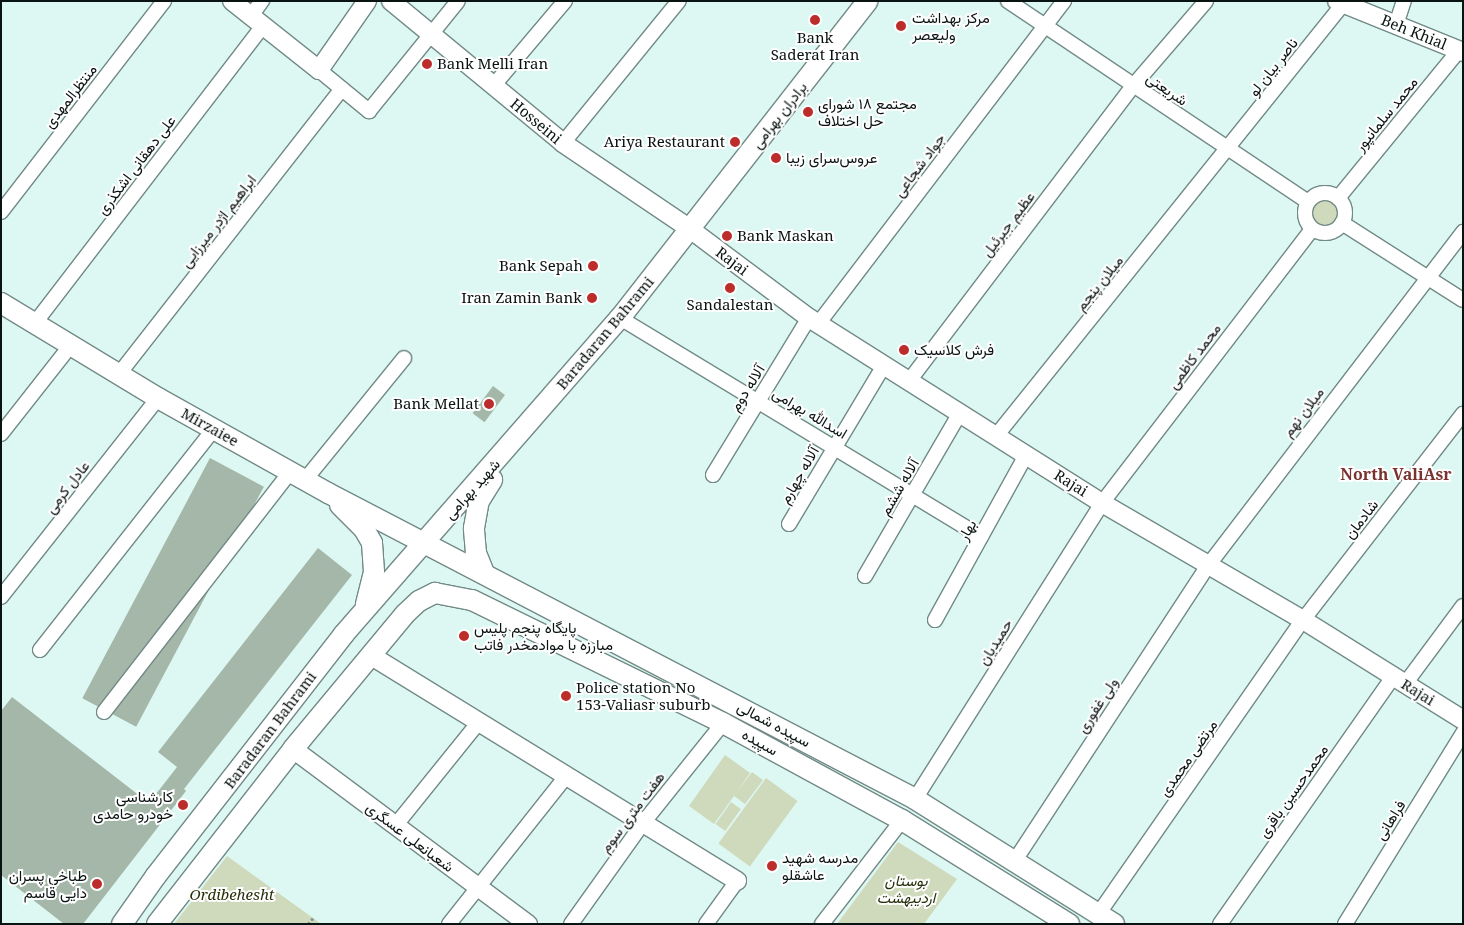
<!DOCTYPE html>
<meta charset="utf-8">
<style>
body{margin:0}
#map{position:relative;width:1464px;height:925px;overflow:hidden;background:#ddf8f3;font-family:"Noto Serif",Vazirmatn,serif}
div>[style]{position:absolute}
.green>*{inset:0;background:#cfd9bb;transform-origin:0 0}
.round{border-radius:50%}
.building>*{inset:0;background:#a4b7a9;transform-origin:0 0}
.path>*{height:2.5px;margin-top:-1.25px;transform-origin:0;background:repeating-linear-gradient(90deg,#869a97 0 2.5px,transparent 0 5px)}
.roads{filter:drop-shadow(1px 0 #728a86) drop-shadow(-1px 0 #728a86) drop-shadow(0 1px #728a86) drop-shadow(0 -1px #728a86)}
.minor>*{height:14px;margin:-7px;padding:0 7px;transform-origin:7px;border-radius:7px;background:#fff}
.minor>.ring{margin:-7px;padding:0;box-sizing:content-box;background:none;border:14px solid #fff;border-radius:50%}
.tertiary>*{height:18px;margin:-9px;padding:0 9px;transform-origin:9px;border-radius:9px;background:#fff}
.secondary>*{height:20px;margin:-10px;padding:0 10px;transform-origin:10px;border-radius:10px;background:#fff}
.dots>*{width:14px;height:14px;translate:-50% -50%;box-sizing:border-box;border:2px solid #fefefe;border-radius:50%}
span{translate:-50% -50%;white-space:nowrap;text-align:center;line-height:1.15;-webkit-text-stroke:4px #fefefe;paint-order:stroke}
.poi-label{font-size:15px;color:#091311}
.left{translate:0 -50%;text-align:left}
.right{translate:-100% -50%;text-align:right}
.street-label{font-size:15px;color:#091311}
.park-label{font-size:15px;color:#27300b;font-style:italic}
.neighbourhood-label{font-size:16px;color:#79322d;font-weight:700}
.frame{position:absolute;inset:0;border:2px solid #091311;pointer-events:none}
</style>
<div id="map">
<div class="green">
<i class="round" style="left:1307px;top:196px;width:34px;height:34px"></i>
<i style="clip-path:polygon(725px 755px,750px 773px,737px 792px,752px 772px,763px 780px,745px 804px,734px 796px,714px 824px,689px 806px)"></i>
<i style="left:766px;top:778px;width:39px;height:81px;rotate:36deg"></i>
<i style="left:731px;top:802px;width:12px;height:27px;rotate:35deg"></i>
<i style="clip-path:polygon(898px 842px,957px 879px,924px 924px,837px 924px)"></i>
<i style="clip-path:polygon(227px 856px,313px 918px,321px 924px,174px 924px)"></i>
</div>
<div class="building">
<i style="left:493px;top:386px;width:15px;height:34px;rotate:37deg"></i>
<i style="left:210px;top:458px;width:61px;height:272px;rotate:28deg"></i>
<i style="clip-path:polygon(318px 548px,352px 575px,184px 789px,186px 791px,83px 924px,64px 924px,1px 875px,1px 711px,12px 697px,149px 803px,177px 767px,158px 752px)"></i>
</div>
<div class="path">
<i style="left:308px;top:924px;width:8px;rotate:-50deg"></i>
</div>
<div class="roads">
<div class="minor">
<i style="left:1008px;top:1px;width:361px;rotate:33.8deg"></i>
<i style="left:251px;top:16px;width:19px;rotate:-54deg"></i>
<i style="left:1396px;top:25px;width:25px;rotate:-72deg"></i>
<i style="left:319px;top:70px;width:65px;rotate:39.4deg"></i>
<i style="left:369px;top:111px;width:141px;rotate:-51deg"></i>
<i style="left:494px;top:85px;width:110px;rotate:-49.8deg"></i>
<i style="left:563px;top:143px;width:183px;rotate:-50.8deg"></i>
<i class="ring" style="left:1305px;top:193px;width:26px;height:26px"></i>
<i style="left:1338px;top:198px;width:191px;rotate:-50.7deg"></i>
<i style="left:1px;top:212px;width:267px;rotate:-52.3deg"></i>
<i style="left:1342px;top:223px;width:143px;rotate:32.5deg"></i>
<i style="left:620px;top:318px;width:422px;rotate:31.2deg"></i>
<i style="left:35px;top:323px;width:374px;rotate:-52.5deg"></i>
<i style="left:818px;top:324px;width:406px;rotate:-52.7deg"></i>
<i style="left:119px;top:374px;width:362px;rotate:-52deg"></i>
<i style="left:909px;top:381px;width:370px;rotate:-52.8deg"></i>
<i style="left:1133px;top:86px;width:112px;rotate:-49.3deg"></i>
<i style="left:1px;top:434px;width:113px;rotate:-51.8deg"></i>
<i style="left:996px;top:436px;width:554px;rotate:-51.23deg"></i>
<i style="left:713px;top:475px;width:184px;rotate:-58.6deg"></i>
<i style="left:305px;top:480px;width:157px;rotate:-50.9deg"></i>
<i style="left:789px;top:524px;width:185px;rotate:-59.1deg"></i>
<i style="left:865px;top:576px;width:189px;rotate:-59.8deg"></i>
<i style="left:1px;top:597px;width:253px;rotate:-51.7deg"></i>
<i style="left:935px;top:620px;width:188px;rotate:-61.1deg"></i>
<i style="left:40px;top:650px;width:281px;rotate:-51.8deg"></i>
<i style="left:1405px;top:684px;width:97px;rotate:-53.4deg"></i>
<i style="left:104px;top:712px;width:304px;rotate:-52.2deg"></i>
<i style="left:915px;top:799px;width:350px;rotate:-57.7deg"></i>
<i style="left:1102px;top:503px;width:345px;rotate:-52.5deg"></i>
<i style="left:395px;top:826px;width:134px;rotate:-51.1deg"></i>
<i style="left:1014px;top:862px;width:353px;rotate:-56.8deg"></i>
<i style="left:1207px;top:567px;width:422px;rotate:-52.6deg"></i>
<i style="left:1099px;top:913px;width:357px;rotate:-55.2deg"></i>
<i style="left:1303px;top:620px;width:261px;rotate:-52.2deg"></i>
<i style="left:449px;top:924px;width:190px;rotate:-51.6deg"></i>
<i style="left:571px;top:924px;width:124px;rotate:-54.5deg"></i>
<i style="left:643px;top:823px;width:128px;rotate:-51.3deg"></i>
<i style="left:706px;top:924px;width:53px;rotate:-54.2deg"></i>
<i style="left:822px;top:924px;width:131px;rotate:-52.4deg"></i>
<i style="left:1220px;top:924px;width:302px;rotate:-55deg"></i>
<i style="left:1345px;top:924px;width:225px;rotate:-58.3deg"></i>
</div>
<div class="tertiary">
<i style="left:232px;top:1px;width:111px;rotate:38.4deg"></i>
<i style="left:319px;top:70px;width:84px;rotate:-55.2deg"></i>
<i style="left:391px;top:1px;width:223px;rotate:39.5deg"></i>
<i style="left:563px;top:143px;width:153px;rotate:34.1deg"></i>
<i style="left:690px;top:229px;width:149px;rotate:36.8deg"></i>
<i style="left:809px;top:318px;width:347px;rotate:32.3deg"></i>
<i style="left:1102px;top:503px;width:233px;rotate:30.2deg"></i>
<i style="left:1303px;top:620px;width:189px;rotate:32deg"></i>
<i style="left:1337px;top:1px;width:136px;rotate:22deg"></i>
<i style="left:370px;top:655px;width:431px;rotate:31.6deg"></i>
<i style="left:293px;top:749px;width:293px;rotate:36.7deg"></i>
</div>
<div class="secondary">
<i style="left:1px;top:303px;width:184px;rotate:31.2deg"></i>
<i style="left:158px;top:398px;width:195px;rotate:29.2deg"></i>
<i style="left:328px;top:493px;width:662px;rotate:27.53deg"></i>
<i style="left:915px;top:799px;width:235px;rotate:32.1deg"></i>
<i style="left:340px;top:505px;width:34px;rotate:45deg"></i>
<i style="left:364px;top:529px;width:16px;rotate:60deg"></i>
<i style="left:372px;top:543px;width:29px;rotate:86deg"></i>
<i style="left:374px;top:572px;width:34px;rotate:104deg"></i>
<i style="left:484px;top:573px;width:22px;rotate:-112deg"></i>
<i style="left:476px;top:553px;width:25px;rotate:-95deg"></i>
<i style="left:474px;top:528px;width:27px;rotate:-80deg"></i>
<i style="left:479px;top:501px;width:25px;rotate:-58deg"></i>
<i style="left:122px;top:924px;width:57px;rotate:-54.9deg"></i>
<i style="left:155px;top:877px;width:308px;rotate:-52.1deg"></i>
<i style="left:344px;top:634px;width:420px;rotate:-48.9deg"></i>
<i style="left:620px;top:318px;width:402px;rotate:-52deg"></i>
<i style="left:157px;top:924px;width:222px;rotate:-52.1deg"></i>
<i style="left:293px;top:749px;width:175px;rotate:-50.3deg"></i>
<i style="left:405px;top:614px;width:19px;rotate:-43deg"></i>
<i style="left:419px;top:601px;width:18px;rotate:-27deg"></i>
<i style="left:435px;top:593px;width:38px;rotate:11deg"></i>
<i style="left:472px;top:600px;width:280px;rotate:26.1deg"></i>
<i style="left:723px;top:723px;width:204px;rotate:28.5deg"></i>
<i style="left:902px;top:820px;width:197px;rotate:31.9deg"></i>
</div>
</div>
<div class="dots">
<i style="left:815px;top:20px;background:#bb2c2a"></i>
<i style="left:901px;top:26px;background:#bb2c2a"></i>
<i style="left:427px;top:64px;background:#bb2c2a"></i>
<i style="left:808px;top:112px;background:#bb2c2a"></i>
<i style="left:735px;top:142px;background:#bb2c2a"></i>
<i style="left:776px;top:158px;background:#bb2c2a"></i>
<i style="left:727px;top:236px;background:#bb2c2a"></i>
<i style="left:593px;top:266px;background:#bb2c2a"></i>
<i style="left:730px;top:288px;background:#bb2c2a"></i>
<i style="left:592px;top:298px;background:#bb2c2a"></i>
<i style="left:904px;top:350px;background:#bb2c2a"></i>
<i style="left:489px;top:404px;background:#bb2c2a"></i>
<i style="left:464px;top:636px;background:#bb2c2a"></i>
<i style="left:566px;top:696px;background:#bb2c2a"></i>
<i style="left:183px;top:805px;background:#bb2c2a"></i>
<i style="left:772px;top:866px;background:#bb2c2a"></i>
<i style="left:97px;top:884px;background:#bb2c2a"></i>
</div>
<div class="poi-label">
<span class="left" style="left:912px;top:26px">مرکز بهداشت<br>ولیعصر</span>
<span style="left:815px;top:46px">Bank<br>Saderat Iran</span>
<span class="left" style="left:437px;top:64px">Bank Melli Iran</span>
<span class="left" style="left:818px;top:112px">مجتمع ۱۸ شورای<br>حل اختلاف</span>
<span class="right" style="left:725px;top:142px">Ariya Restaurant</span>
<span class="left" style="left:786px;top:158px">عروس‌سرای زیبا</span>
<span class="left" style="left:737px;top:236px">Bank Maskan</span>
<span class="right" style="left:583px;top:266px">Bank Sepah</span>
<span class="right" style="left:582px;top:298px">Iran Zamin Bank</span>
<span style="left:730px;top:305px">Sandalestan</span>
<span class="left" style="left:914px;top:350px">فرش کلاسیک</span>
<span class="right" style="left:479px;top:404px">Bank Mellat</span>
<span class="left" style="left:474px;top:636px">پایگاه پنجم پلیس<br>مبارزه با موادمخدر فاتب</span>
<span class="left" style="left:576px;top:696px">Police station No<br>153-Valiasr suburb</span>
<span class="right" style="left:173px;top:805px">کارشناسی<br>خودرو حامدی</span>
<span class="left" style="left:782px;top:866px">مدرسه شهید<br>عاشقلو</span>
<span class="right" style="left:87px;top:884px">طباخی پسران<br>دایی قاسم</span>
</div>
<div class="street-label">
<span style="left:1414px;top:32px;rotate:22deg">Beh Khial</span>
<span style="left:1273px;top:67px;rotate:-52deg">ناصر بیان لو</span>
<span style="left:1167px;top:89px;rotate:34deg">شریعتی</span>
<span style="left:70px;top:96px;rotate:-52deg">منتظرالمهدی</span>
<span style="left:1386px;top:114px;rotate:-51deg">محمد سلمانپور</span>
<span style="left:779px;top:115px;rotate:-52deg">برادران بهرامی</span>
<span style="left:536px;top:121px;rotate:40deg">Hosseini</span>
<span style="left:136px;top:165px;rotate:-53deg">علی دهقانی اشکذری</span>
<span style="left:919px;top:165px;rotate:-53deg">جواد شجاعی</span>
<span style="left:218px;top:221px;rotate:-52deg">ابراهیم اژدر میرزایی</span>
<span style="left:1008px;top:224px;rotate:-53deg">عظیم جبرئیل</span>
<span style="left:732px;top:261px;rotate:37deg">Rajai</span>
<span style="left:1099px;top:283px;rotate:-51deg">میلان پنجم</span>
<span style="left:605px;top:333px;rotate:-50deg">Baradaran Bahrami</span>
<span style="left:1194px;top:356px;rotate:-53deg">محمد کاظمی</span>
<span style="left:747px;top:388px;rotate:-58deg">آلاله دوم</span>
<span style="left:1303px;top:412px;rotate:-53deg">میلان نهم</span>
<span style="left:810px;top:413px;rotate:31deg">اسدالله بهرامی</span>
<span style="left:210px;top:427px;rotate:29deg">Mirzaiee</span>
<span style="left:799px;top:475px;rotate:-60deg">آلاله چهارم</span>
<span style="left:1071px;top:483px;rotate:32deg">Rajai</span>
<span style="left:67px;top:487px;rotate:-52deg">عادل کرمی</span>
<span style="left:899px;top:487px;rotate:-60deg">آلاله ششم</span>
<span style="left:472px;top:489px;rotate:-48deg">شهید بهرامی</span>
<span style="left:1361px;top:519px;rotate:-52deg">شادمان</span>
<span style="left:967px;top:530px;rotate:-61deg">بهار</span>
<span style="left:995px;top:642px;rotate:-58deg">حمیدیان</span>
<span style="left:1418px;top:692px;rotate:32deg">Rajai</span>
<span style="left:1097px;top:705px;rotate:-57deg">ولی غفوری</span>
<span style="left:774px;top:724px;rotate:28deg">سپیده شمالی</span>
<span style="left:270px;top:730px;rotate:-53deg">Baradaran Bahrami</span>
<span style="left:760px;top:742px;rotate:29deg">سپیده</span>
<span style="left:1188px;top:758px;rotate:-55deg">مرتضی محمدی</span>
<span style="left:1293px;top:791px;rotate:-55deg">محمدحسین باقری</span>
<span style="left:632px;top:812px;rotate:-53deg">هفت متری سوم</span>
<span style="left:1390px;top:820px;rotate:-58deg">فراهانی</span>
<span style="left:410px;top:837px;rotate:37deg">شعبانعلی عسگری</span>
</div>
<div class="park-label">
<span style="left:906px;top:889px">بوستان<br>اردیبهشت</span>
<span style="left:232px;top:895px">Ordibehesht</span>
</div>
<div class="neighbourhood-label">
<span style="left:1396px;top:474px">North ValiAsr</span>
</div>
<div class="frame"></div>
</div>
